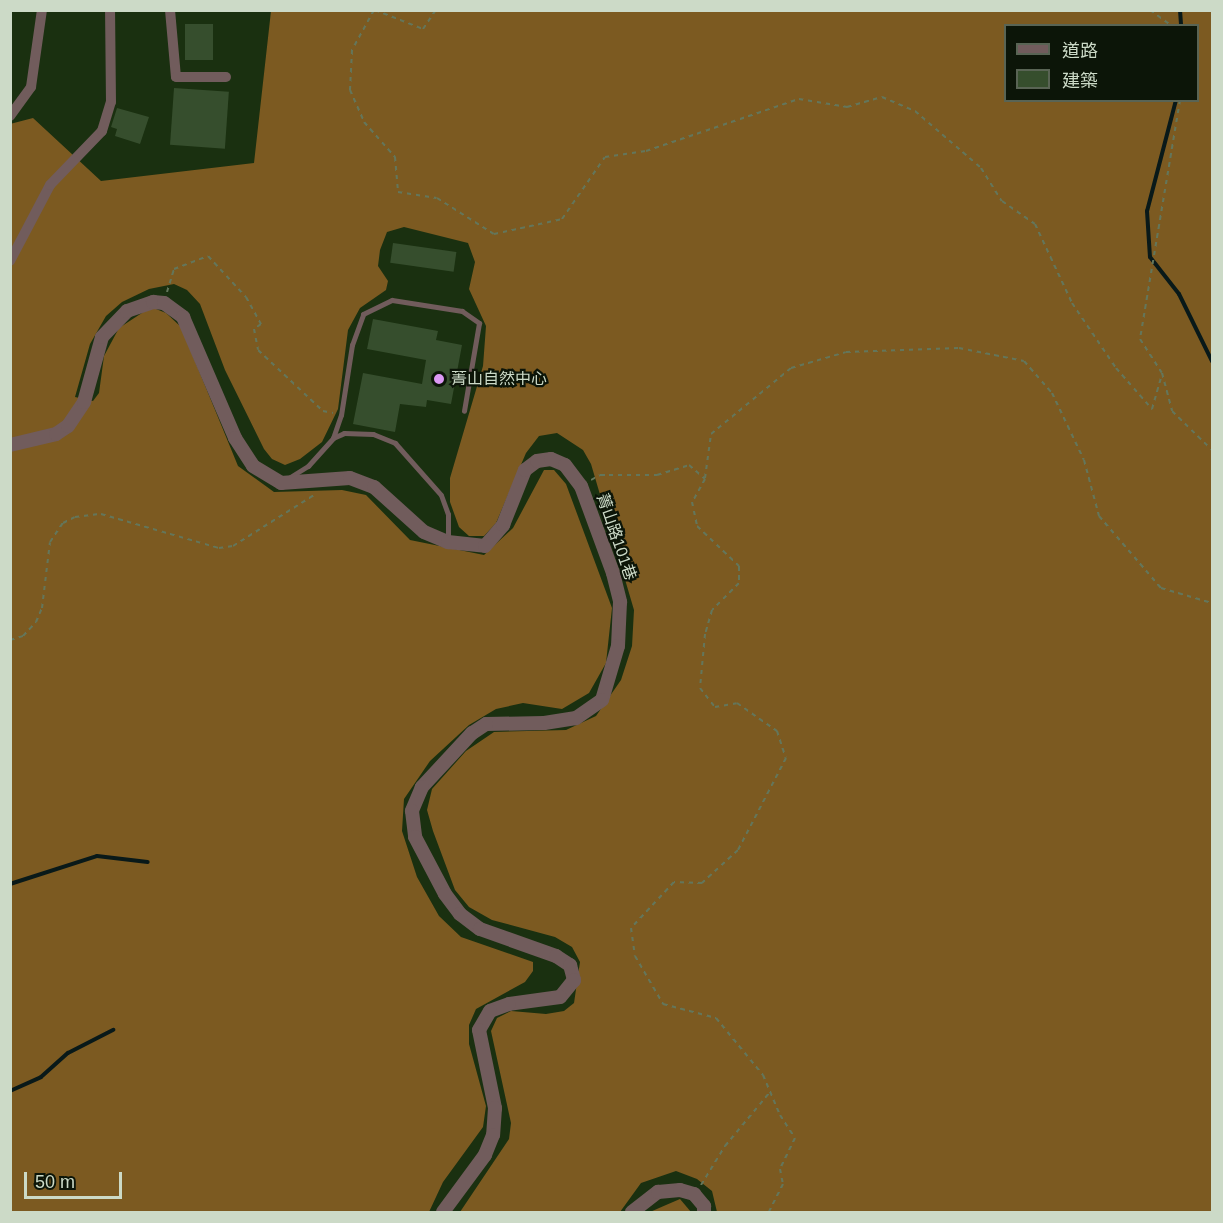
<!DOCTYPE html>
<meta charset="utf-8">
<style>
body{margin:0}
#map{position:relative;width:1223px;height:1223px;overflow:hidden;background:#1a3010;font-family:Arial,"Noto Sans TC",sans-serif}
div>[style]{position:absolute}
.forest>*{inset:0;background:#7c5a21}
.stream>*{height:4px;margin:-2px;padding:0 2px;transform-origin:2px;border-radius:2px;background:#091919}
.building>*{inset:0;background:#364e2d;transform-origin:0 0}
.path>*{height:2px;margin-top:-1px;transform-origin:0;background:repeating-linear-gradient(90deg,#63765b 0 4.5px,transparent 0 9px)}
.service>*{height:5px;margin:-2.5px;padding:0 2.5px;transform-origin:2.5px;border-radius:2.5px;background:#715c5c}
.minor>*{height:10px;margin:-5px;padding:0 5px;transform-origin:5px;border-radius:5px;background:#715c5c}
.tertiary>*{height:14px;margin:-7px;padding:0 7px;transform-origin:7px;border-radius:7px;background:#715c5c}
.dots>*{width:16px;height:16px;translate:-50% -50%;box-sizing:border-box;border:3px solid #0c1508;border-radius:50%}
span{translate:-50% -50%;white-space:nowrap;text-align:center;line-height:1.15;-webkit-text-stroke:4.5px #0c1508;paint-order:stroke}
.poi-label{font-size:16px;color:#ccdac7}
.left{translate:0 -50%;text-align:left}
.street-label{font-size:16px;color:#ccdac7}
.frame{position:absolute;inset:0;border:12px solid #ccdac7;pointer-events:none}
.legend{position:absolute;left:1004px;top:24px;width:195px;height:78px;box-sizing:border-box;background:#0c1508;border:2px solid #596454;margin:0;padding:8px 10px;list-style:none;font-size:18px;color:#ccdac7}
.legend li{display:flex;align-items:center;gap:12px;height:30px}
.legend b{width:30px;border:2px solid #596454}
.scale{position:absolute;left:24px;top:1172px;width:98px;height:27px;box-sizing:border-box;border:3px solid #ccdac7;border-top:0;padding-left:8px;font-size:18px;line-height:21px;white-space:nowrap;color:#ccdac7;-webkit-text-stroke:4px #0c1508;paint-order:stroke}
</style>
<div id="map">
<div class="forest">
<i style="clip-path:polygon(evenodd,271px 11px,1212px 11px,1212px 1212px,717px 1212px,712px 1191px,697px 1179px,676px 1171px,641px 1183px,620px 1212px,460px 1212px,509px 1139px,511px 1123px,491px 1031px,497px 1018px,511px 1011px,546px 1014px,564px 1011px,574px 1003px,580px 962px,572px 947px,555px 937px,492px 920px,469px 907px,455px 890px,433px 831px,427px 810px,432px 789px,466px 751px,494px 732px,566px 730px,596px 716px,621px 680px,632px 646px,634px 610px,591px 464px,583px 450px,557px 433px,539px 436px,526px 453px,496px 523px,484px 536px,469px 536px,459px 527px,450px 502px,450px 478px,483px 366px,486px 326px,469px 289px,475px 262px,468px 243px,404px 227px,387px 232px,380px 250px,378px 266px,388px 281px,386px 290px,360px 308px,348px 330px,338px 409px,322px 442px,300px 459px,285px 465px,272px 459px,264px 449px,225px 370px,200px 304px,187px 290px,174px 284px,149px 289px,122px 302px,106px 316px,90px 344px,75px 397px,93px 401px,99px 393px,104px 356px,119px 328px,151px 307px,166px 313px,181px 327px,238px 466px,274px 492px,342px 490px,366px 495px,410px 540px,484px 555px,513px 528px,544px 470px,554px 470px,566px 484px,612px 608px,606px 663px,589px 693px,562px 709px,523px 703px,496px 709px,469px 725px,430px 761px,404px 799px,402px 831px,417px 877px,439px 916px,461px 937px,533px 962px,533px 971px,525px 982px,476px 1009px,469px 1025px,469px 1044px,486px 1106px,483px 1127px,443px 1182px,429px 1212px,11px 1212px,10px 124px,33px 118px,101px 181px,254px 163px,271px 11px,1006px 26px,1198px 26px,1198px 100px,1006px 100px,1006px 26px)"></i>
<i style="clip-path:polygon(680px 1199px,691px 1212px,650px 1212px,666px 1205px)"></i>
</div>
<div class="stream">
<i style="left:1180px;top:10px;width:16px;rotate:86deg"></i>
<i style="left:1176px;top:100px;width:115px;rotate:104.6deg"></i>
<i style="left:1147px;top:211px;width:46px;rotate:86.3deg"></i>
<i style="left:1150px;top:257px;width:47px;rotate:51.9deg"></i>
<i style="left:1179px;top:294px;width:75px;rotate:63.8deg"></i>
<i style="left:10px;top:884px;width:91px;rotate:-17.8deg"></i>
<i style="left:97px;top:856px;width:51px;rotate:6.7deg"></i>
<i style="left:10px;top:1091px;width:34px;rotate:-24deg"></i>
<i style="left:41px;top:1077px;width:36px;rotate:-42deg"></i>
<i style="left:68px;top:1053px;width:51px;rotate:-27.1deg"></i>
</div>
<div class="building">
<i style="left:185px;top:24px;width:28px;height:36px"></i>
<i style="left:174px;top:88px;width:55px;height:57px;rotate:4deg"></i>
<i style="clip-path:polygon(117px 108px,149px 117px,140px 144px,115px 136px,117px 129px,111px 127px)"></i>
<i style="left:393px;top:243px;width:64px;height:20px;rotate:8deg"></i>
<i style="clip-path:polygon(373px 319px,438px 331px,436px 340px,462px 345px,451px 404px,427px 400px,426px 407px,400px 404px,395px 432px,353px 424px,363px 373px,422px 384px,426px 360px,367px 349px)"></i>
</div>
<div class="path">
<i style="left:374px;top:10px;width:46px;rotate:118.8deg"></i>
<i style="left:352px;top:50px;width:40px;rotate:92.9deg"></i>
<i style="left:350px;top:90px;width:35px;rotate:66deg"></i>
<i style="left:364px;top:122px;width:47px;rotate:48.5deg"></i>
<i style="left:395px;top:157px;width:35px;rotate:85deg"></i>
<i style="left:398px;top:192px;width:39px;rotate:9deg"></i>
<i style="left:437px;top:198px;width:67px;rotate:32.3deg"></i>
<i style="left:494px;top:234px;width:70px;rotate:-12.4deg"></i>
<i style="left:562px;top:219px;width:75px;rotate:-55.3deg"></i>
<i style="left:605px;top:157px;width:41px;rotate:-8.3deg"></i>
<i style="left:646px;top:151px;width:162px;rotate:-18.8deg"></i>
<i style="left:799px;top:99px;width:49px;rotate:9.5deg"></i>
<i style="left:847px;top:107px;width:36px;rotate:-16deg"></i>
<i style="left:882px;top:97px;width:36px;rotate:23deg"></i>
<i style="left:915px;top:111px;width:87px;rotate:40.8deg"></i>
<i style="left:981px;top:168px;width:39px;rotate:58deg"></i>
<i style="left:1002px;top:201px;width:40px;rotate:34.9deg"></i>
<i style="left:1035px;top:224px;width:87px;rotate:64.9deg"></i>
<i style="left:1072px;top:303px;width:78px;rotate:55.9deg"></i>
<i style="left:1116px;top:368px;width:55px;rotate:48.7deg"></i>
<i style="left:1152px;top:409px;width:37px;rotate:-74deg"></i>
<i style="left:375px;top:10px;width:52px;rotate:21.6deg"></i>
<i style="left:423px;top:29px;width:23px;rotate:-56deg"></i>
<i style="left:1150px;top:10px;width:27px;rotate:36deg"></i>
<i style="left:1180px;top:100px;width:242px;rotate:99.5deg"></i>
<i style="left:1140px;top:339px;width:40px;rotate:57.1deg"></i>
<i style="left:1162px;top:373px;width:39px;rotate:75deg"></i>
<i style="left:1172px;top:411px;width:56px;rotate:44.3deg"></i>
<i style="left:167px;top:292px;width:24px;rotate:-73deg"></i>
<i style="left:174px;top:269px;width:36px;rotate:-21deg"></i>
<i style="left:208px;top:256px;width:56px;rotate:47.2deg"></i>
<i style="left:246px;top:297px;width:31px;rotate:61deg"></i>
<i style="left:261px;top:324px;width:9px;rotate:144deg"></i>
<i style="left:254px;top:329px;width:21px;rotate:79deg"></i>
<i style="left:258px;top:350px;width:89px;rotate:43.2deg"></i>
<i style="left:323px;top:411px;width:10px;rotate:11deg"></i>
<i style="left:705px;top:478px;width:44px;rotate:-82.2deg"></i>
<i style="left:711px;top:434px;width:104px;rotate:-39.5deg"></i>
<i style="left:791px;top:368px;width:57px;rotate:-16.2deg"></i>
<i style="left:846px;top:352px;width:113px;rotate:-2deg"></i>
<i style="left:959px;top:348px;width:66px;rotate:11.3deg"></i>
<i style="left:1024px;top:361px;width:43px;rotate:48.8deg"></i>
<i style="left:1052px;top:393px;width:74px;rotate:64.5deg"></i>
<i style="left:1084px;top:460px;width:58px;rotate:75deg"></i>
<i style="left:1099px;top:516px;width:95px;rotate:49.3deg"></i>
<i style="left:1161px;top:588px;width:53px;rotate:16.4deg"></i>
<i style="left:591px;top:480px;width:10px;rotate:-29deg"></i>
<i style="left:600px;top:475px;width:57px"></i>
<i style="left:657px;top:475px;width:34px;rotate:-17deg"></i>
<i style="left:689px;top:465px;width:21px;rotate:41deg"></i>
<i style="left:705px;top:479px;width:26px;rotate:119deg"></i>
<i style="left:692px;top:502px;width:25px;rotate:78deg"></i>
<i style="left:697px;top:526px;width:58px;rotate:43.6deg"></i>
<i style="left:739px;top:566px;width:17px;rotate:90deg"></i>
<i style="left:739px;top:583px;width:38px;rotate:135deg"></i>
<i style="left:712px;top:610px;width:25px;rotate:106deg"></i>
<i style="left:705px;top:634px;width:54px;rotate:95.3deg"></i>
<i style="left:700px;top:688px;width:24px;rotate:52deg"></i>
<i style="left:715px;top:707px;width:22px;rotate:-10deg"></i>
<i style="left:737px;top:703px;width:49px;rotate:35deg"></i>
<i style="left:777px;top:731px;width:28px;rotate:72deg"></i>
<i style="left:786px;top:758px;width:104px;rotate:117.6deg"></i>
<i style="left:738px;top:850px;width:49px;rotate:137.5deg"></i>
<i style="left:702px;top:883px;width:28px;rotate:-178deg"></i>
<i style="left:674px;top:882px;width:63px;rotate:133.1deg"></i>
<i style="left:631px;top:928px;width:28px;rotate:82deg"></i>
<i style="left:635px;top:956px;width:56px;rotate:59.7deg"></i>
<i style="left:663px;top:1004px;width:55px;rotate:14.8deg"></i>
<i style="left:716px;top:1018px;width:74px;rotate:50.5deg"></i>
<i style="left:763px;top:1075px;width:43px;rotate:67deg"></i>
<i style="left:780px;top:1115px;width:27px;rotate:57deg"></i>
<i style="left:795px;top:1138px;width:34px;rotate:116deg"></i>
<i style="left:780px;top:1169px;width:15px;rotate:79deg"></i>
<i style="left:783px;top:1184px;width:31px;rotate:117deg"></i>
<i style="left:10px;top:640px;width:14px;rotate:-17deg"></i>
<i style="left:23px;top:636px;width:19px;rotate:-47deg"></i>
<i style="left:36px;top:622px;width:15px;rotate:-67deg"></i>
<i style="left:42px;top:608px;width:66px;rotate:-83.1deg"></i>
<i style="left:50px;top:542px;width:23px;rotate:-56deg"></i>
<i style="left:63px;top:523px;width:13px;rotate:-27deg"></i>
<i style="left:75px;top:517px;width:26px;rotate:-7deg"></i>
<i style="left:101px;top:514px;width:123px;rotate:16.1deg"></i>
<i style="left:219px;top:548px;width:14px;rotate:-8deg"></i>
<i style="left:233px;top:546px;width:96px;rotate:-32.2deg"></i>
<i style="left:10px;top:1175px;width:37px;rotate:88deg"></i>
<i style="left:701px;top:1185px;width:46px;rotate:-58.4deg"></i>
<i style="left:725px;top:1146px;width:70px;rotate:-50.2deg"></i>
</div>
<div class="service">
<i style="left:333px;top:438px;width:12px;rotate:-24deg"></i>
<i style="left:344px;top:433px;width:29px;rotate:2deg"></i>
<i style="left:373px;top:434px;width:24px;rotate:22deg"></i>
<i style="left:395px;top:443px;width:69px;rotate:48.5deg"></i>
<i style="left:441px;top:495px;width:20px;rotate:70deg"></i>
<i style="left:448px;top:514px;width:27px;rotate:90deg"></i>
<i style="left:287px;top:479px;width:25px;rotate:-32deg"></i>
<i style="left:308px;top:466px;width:38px;rotate:-48deg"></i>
<i style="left:333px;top:438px;width:24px;rotate:-71deg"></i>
<i style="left:341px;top:415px;width:71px;rotate:-81.1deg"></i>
<i style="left:352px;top:345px;width:33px;rotate:-70deg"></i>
<i style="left:363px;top:314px;width:32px;rotate:-26deg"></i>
<i style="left:392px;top:300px;width:71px;rotate:8.9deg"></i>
<i style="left:462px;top:311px;width:21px;rotate:35deg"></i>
<i style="left:479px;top:323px;width:89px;rotate:99.7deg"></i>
</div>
<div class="minor">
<i style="left:170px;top:10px;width:67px;rotate:84.9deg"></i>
<i style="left:176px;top:77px;width:50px"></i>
<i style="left:10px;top:116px;width:36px;rotate:-54deg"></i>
<i style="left:31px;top:87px;width:78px;rotate:-81.9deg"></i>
<i style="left:10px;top:261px;width:86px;rotate:-62.2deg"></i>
<i style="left:50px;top:185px;width:75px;rotate:-46.1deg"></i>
<i style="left:102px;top:131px;width:30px;rotate:-73deg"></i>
<i style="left:111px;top:102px;width:92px;rotate:-90.6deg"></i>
</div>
<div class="tertiary">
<i style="left:10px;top:445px;width:47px;rotate:-13.4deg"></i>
<i style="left:56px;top:434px;width:14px;rotate:-34deg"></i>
<i style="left:68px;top:426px;width:29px;rotate:-56deg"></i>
<i style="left:84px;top:402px;width:67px;rotate:-74.5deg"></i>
<i style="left:102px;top:337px;width:36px;rotate:-46deg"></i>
<i style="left:127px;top:311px;width:28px;rotate:-19deg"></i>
<i style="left:153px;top:302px;width:11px;rotate:5deg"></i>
<i style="left:164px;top:303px;width:24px;rotate:36deg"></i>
<i style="left:183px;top:317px;width:132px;rotate:66.7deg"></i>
<i style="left:235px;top:438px;width:33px;rotate:57deg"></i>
<i style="left:253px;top:466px;width:33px;rotate:31deg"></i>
<i style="left:281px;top:483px;width:69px;rotate:-4.1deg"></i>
<i style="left:350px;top:478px;width:26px;rotate:21deg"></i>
<i style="left:374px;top:487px;width:67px;rotate:42deg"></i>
<i style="left:424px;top:532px;width:26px;rotate:23deg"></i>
<i style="left:448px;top:542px;width:37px;rotate:6deg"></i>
<i style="left:485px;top:546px;width:28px;rotate:-49deg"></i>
<i style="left:503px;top:525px;width:59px;rotate:-68.2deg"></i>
<i style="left:525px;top:470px;width:15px;rotate:-37deg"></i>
<i style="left:537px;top:461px;width:14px;rotate:-8deg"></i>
<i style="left:551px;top:459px;width:15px;rotate:23deg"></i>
<i style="left:565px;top:465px;width:26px;rotate:53deg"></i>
<i style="left:581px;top:486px;width:93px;rotate:69.8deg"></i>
<i style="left:613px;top:573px;width:30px;rotate:76deg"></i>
<i style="left:620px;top:602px;width:44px;rotate:92.6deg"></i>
<i style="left:618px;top:646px;width:56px;rotate:106.5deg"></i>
<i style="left:602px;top:700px;width:32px;rotate:145deg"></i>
<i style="left:576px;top:718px;width:32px;rotate:171deg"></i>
<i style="left:544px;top:723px;width:58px;rotate:179deg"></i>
<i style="left:486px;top:724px;width:17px;rotate:147deg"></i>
<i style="left:472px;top:733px;width:74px;rotate:132.8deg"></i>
<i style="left:422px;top:787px;width:26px;rotate:113deg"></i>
<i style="left:412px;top:811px;width:26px;rotate:83deg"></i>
<i style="left:415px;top:837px;width:64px;rotate:62.2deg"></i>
<i style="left:445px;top:894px;width:25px;rotate:53deg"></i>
<i style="left:460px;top:914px;width:25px;rotate:37deg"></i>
<i style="left:480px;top:929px;width:81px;rotate:19.6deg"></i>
<i style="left:556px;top:956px;width:17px;rotate:33deg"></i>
<i style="left:570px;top:965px;width:16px;rotate:75deg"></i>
<i style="left:574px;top:980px;width:22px;rotate:129deg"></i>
<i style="left:560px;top:997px;width:51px;rotate:172.2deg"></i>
<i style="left:509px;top:1004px;width:20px;rotate:160deg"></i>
<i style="left:490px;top:1011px;width:22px;rotate:120deg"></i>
<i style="left:479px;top:1030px;width:80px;rotate:78.4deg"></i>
<i style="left:495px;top:1108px;width:27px;rotate:94deg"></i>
<i style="left:493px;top:1135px;width:22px;rotate:112deg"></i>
<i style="left:485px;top:1155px;width:71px;rotate:126.4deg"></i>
<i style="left:632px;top:1212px;width:33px;rotate:-38deg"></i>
<i style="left:658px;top:1192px;width:22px;rotate:-5deg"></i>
<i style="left:680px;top:1190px;width:15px;rotate:16deg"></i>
<i style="left:694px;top:1194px;width:16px;rotate:50deg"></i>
<i style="left:704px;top:1206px;width:6px;rotate:90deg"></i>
</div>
<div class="dots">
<i style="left:439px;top:379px;background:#dc99f4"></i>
</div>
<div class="poi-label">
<span class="left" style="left:451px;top:379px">菁山自然中心</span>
</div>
<div class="street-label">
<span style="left:616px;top:537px;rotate:71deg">菁山路101巷</span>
</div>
<div class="frame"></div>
<ul class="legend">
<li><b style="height:8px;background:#715c5c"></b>道路</li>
<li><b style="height:16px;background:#364e2d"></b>建築</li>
</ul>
<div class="scale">50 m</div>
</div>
